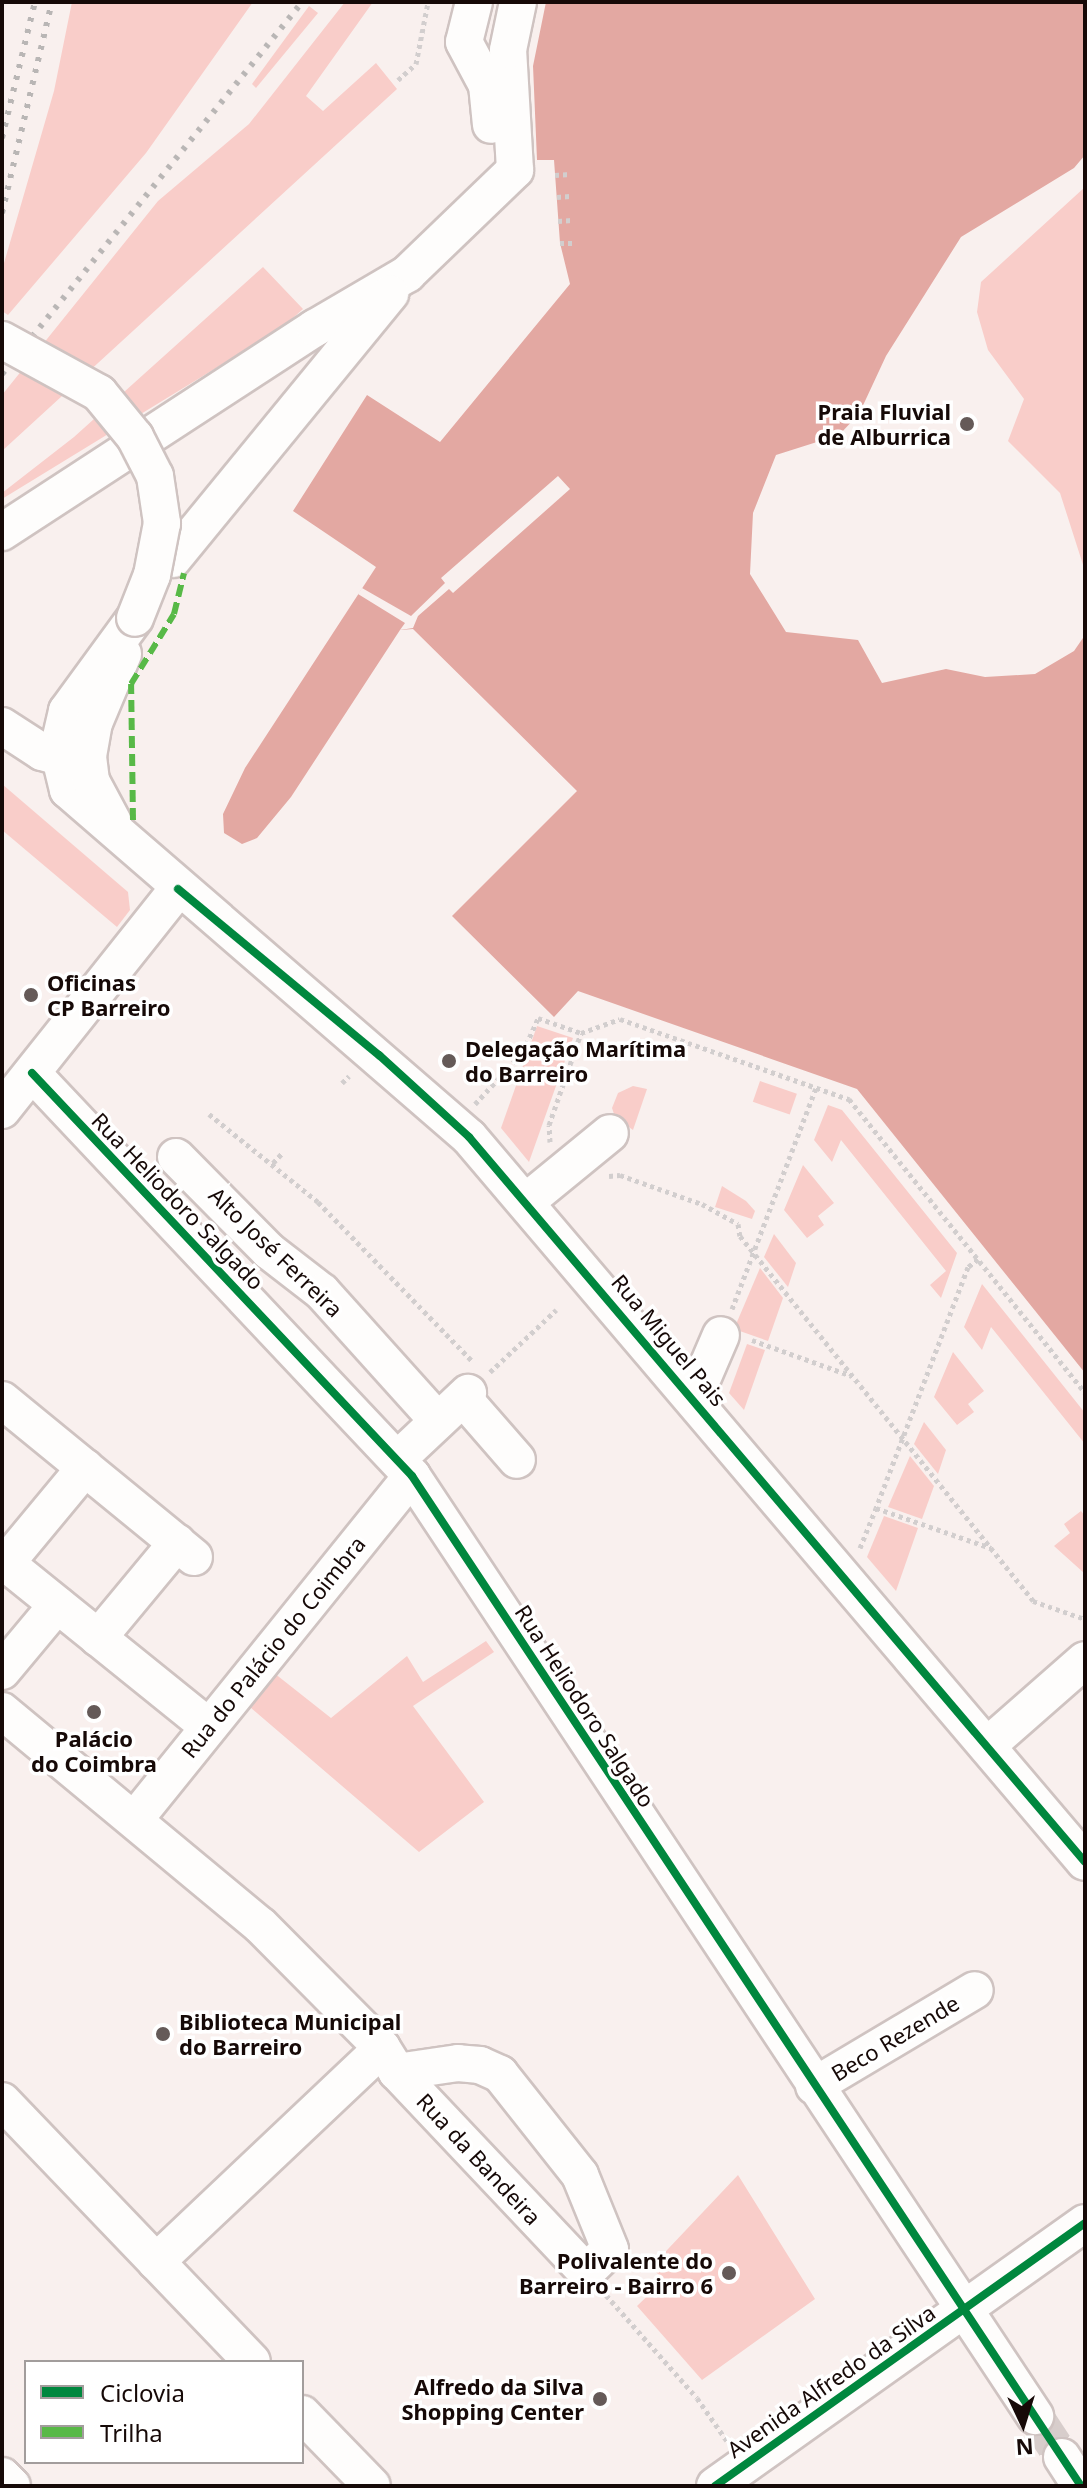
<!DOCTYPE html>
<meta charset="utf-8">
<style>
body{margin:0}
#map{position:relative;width:1087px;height:2488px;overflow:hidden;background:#f9f0ee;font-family:"Noto Sans",sans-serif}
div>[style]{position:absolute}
.green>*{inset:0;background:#f9cdc9;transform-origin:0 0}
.water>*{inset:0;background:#e3a8a2}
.pier>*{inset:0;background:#f9f0ee}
.minor-tunnel>*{height:36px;margin-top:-18px;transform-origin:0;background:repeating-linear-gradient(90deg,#d7cdcb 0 36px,transparent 0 54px)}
.path>*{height:5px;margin-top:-2.5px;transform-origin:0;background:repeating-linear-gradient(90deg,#d2cece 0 4px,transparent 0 8px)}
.roads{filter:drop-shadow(2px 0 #cfc3c1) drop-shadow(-2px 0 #cfc3c1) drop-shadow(0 2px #cfc3c1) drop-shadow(0 -2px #cfc3c1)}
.minor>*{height:36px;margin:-18px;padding:0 18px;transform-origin:18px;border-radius:18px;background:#fefdfc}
.rail>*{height:6px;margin-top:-3px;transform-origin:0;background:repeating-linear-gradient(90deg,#b9b6b5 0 4px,transparent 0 12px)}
.bridges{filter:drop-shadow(2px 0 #cfc3c1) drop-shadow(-2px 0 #cfc3c1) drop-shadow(0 2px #cfc3c1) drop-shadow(0 -2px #cfc3c1)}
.minor-bridge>*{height:36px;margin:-18px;padding:0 18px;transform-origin:18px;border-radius:18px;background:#fefdfc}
.quiet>*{height:6px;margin-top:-3px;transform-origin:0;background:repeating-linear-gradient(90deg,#58b947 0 12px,transparent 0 18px)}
.cycleway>*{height:8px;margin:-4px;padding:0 4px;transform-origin:4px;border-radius:4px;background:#00873e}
.dots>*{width:22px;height:22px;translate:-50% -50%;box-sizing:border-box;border:4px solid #fff;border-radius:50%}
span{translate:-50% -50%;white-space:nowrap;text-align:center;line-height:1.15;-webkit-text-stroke:7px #fff;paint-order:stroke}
.poi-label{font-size:22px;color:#160907;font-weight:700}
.right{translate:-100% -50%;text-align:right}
.left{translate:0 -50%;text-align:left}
.street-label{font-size:22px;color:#160907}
.frame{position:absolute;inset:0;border:4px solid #160907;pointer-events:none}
.legend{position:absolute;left:24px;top:2360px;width:280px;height:104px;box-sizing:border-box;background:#fff;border:2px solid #a29d9c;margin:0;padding:10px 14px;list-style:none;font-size:24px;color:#160907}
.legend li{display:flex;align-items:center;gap:16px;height:40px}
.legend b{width:40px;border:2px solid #a29d9c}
.north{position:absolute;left:983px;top:2384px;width:80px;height:80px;-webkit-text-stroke:6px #fff;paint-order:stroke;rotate:176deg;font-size:22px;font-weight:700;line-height:32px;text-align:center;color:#160907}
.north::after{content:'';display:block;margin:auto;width:28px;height:36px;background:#160907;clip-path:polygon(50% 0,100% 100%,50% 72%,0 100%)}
</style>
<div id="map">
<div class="green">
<i style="clip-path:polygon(72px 2px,253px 2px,146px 153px,8px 315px,2px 311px,2px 270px,54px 91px)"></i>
<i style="clip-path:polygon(345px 2px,373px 2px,306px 96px,323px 111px,376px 63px,397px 89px,2px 451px,2px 395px,158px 201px,249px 124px)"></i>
<i style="clip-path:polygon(309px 6px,318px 13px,256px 88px,252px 84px)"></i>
<i style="clip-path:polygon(1085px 187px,1085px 571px,1060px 493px,1008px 441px,1024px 399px,988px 350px,977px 312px,981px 282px)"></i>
<i style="clip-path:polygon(263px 267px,303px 309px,283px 327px,2px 499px,2px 493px,74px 437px)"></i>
<i style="clip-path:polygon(2px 784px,128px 892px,130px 910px,117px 927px,2px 830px)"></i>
<i style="clip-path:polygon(537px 1026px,573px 1038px,529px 1162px,501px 1128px)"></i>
<i style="left:760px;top:1081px;width:39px;height:22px;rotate:19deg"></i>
<i style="clip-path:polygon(633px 1086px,647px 1089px,633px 1130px,615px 1117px,612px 1108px,618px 1093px)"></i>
<i style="clip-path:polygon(828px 1105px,842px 1110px,957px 1253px,941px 1298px,930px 1285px,946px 1271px,841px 1140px,832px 1162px,814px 1140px)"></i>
<i style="clip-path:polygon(803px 1165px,834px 1203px,818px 1216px,824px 1225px,807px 1238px,784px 1210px)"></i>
<i style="clip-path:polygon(722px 1186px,746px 1201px,755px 1211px,752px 1219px,715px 1207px)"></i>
<i style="clip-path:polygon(774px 1234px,796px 1263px,788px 1287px,764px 1257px)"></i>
<i style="clip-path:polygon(760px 1268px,783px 1298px,768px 1341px,734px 1329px)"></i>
<i style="clip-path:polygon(982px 1284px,1085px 1413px,1085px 1444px,991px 1327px,982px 1350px,964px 1327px)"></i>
<i style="clip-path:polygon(747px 1344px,765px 1350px,744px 1410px,729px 1393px)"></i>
<i style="clip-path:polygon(953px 1352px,984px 1391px,968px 1404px,974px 1412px,957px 1425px,934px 1397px)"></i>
<i style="clip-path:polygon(924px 1422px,946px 1450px,938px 1474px,914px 1444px)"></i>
<i style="clip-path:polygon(910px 1456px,934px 1486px,922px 1519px,888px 1507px)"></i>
<i style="clip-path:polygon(1081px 1511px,1085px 1516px,1084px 1573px,1054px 1546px,1070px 1533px,1064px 1524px)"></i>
<i style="clip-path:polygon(884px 1516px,918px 1528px,896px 1591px,867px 1557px)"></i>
<i style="clip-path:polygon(486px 1641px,494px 1652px,413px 1706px,484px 1802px,419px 1852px,243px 1701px,269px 1669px,331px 1718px,407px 1656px,423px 1682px)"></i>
<i style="clip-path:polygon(738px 2175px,815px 2299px,702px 2380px,637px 2306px,664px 2280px,651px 2267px)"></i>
</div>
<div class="water">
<i style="clip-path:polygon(546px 2px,1085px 2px,1085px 155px,1074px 168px,961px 237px,886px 356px,859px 414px,839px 435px,776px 455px,753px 513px,750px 574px,786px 632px,858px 640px,882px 683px,946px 669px,985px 677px,1035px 674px,1074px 651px,1085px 635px,1085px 1373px,857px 1089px,578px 991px,554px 1017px,452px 916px,577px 791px,413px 629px,400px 630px,291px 797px,257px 838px,242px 844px,224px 833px,223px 814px,245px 768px,376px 567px,293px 511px,367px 395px,440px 442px,570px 284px,560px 243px,554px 160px,537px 160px,533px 66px)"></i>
</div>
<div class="pier">
<i style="clip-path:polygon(558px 476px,570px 489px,453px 593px,449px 589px,418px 616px,413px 628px,400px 630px,405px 623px,358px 594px,362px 588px,411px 616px,445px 583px,441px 578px)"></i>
</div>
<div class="minor-tunnel">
<i style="left:1035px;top:2416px;width:49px;rotate:56.6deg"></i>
</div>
<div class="path">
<i style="left:398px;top:80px;width:24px;rotate:-42deg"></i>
<i style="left:416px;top:64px;width:63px;rotate:-79deg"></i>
<i style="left:555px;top:175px;width:15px;rotate:-4deg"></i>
<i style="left:557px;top:197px;width:13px;rotate:-4deg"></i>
<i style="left:558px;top:221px;width:14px;rotate:-4deg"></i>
<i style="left:560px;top:243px;width:13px"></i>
<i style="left:342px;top:1083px;width:10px;rotate:-45deg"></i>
<i style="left:475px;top:1104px;width:71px;rotate:-47.3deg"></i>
<i style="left:523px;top:1052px;width:37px;rotate:-66deg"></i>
<i style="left:538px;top:1018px;width:46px;rotate:19.2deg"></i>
<i style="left:581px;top:1033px;width:41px;rotate:-19.7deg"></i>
<i style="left:620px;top:1019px;width:243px;rotate:19.3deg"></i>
<i style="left:849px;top:1099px;width:377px;rotate:51.2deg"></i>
<i style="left:209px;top:1114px;width:140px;rotate:38.9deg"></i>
<i style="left:318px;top:1202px;width:224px;rotate:45.9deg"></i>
<i style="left:550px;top:1142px;width:17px;rotate:-93deg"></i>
<i style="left:549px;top:1125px;width:97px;rotate:-70.8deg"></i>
<i style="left:273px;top:1163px;width:16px;rotate:-47deg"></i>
<i style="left:609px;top:1176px;width:11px;rotate:-5deg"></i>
<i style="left:620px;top:1175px;width:87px;rotate:19.5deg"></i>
<i style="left:702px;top:1204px;width:41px;rotate:29.1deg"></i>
<i style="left:738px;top:1224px;width:12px;rotate:81deg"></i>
<i style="left:740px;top:1236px;width:468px;rotate:51.2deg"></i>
<i style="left:1033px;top:1601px;width:55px;rotate:19.1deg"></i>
<i style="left:978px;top:1259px;width:13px;rotate:141deg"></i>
<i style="left:968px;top:1267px;width:258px;rotate:110.9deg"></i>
<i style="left:876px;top:1508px;width:122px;rotate:19.2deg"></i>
<i style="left:732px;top:1309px;width:236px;rotate:-69.2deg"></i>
<i style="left:752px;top:1340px;width:106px;rotate:19.8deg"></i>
<i style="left:490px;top:1372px;width:91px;rotate:-43.2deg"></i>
<i style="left:860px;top:1548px;width:43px;rotate:-68.2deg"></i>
<i style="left:606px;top:2295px;width:137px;rotate:48.5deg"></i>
<i style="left:697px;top:2398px;width:52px;rotate:55.1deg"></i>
</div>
<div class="roads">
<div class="minor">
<i style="left:474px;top:2px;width:41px;rotate:104deg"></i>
<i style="left:464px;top:42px;width:49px;rotate:61.9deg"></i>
<i style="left:487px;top:85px;width:40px;rotate:84.3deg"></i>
<i style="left:2px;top:532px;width:374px;rotate:-33.1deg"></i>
<i style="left:315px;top:328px;width:107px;rotate:-30.4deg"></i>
<i style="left:407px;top:274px;width:150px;rotate:-43.9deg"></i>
<i style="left:515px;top:170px;width:120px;rotate:-93.3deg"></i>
<i style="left:508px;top:50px;width:49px;rotate:-78.2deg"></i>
<i style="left:173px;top:559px;width:343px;rotate:-50.7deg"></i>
<i style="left:135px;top:618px;width:115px;rotate:126.2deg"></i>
<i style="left:67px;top:711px;width:39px;rotate:103deg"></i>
<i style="left:58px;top:749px;width:42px;rotate:76.3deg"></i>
<i style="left:68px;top:790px;width:530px;rotate:40.87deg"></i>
<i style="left:469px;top:1137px;width:951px;rotate:49.65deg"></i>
<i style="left:2px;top:726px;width:48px;rotate:33deg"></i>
<i style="left:42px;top:752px;width:37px;rotate:16deg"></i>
<i style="left:113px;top:822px;width:47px;rotate:-118.2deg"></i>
<i style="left:91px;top:781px;width:25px;rotate:-97deg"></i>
<i style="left:88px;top:756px;width:34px;rotate:-80deg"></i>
<i style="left:94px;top:723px;width:75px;rotate:-67.2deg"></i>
<i style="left:32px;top:1073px;width:554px;rotate:46.68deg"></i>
<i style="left:412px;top:1476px;width:1128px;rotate:56.46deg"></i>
<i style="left:2px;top:1110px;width:283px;rotate:-51.5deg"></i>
<i style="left:176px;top:1157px;width:132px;rotate:45.3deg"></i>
<i style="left:269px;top:1251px;width:67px;rotate:37.7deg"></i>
<i style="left:322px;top:1292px;width:173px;rotate:48deg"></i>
<i style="left:527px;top:1201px;width:107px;rotate:-39.3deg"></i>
<i style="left:689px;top:1393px;width:14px;rotate:-39deg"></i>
<i style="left:700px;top:1384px;width:53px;rotate:-66.8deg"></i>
<i style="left:463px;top:1398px;width:82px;rotate:48.9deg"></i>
<i style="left:2px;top:1400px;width:248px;rotate:39.3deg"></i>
<i style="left:399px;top:1458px;width:95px;rotate:-43.3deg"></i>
<i style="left:2px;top:1560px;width:265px;rotate:38.9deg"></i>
<i style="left:6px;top:1563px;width:124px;rotate:-50.3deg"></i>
<i style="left:98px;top:1638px;width:124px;rotate:-50.3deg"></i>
<i style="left:2px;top:1671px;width:86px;rotate:-50.2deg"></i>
<i style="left:2px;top:1711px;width:335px;rotate:39.7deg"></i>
<i style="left:260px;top:1925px;width:173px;rotate:45.2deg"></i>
<i style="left:382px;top:2048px;width:28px;rotate:58deg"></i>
<i style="left:397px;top:2072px;width:275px;rotate:46.6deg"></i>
<i style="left:586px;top:2272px;width:33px;rotate:-44deg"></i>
<i style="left:610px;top:2249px;width:80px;rotate:-112.1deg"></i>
<i style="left:580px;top:2175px;width:129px;rotate:-128.4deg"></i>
<i style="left:500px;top:2074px;width:22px;rotate:-156deg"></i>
<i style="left:480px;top:2065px;width:22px;rotate:-175deg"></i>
<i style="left:458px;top:2063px;width:62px;rotate:171.6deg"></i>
<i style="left:987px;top:1746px;width:130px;rotate:-41.3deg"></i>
<i style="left:135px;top:1819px;width:441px;rotate:-51.1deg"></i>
<i style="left:814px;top:2086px;width:187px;rotate:-30.8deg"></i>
<i style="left:2px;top:2101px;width:361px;rotate:46.2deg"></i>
<i style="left:156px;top:2262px;width:311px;rotate:-43.4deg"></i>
<i style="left:302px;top:2414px;width:100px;rotate:45.8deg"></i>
<i style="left:1062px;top:2457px;width:35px;rotate:57deg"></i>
<i style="left:2px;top:2476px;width:14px;rotate:45deg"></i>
<i style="left:715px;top:2486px;width:454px;rotate:-35.4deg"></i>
</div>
</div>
<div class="rail">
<i style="left:2px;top:138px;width:140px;rotate:-76.4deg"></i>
<i style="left:2px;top:213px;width:217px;rotate:-76.7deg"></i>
<i style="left:2px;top:374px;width:478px;rotate:-51.1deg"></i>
</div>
<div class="bridges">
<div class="minor-bridge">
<i style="left:2px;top:340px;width:111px;rotate:28.7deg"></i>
<i style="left:99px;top:393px;width:57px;rotate:50.7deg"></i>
<i style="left:135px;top:437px;width:44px;rotate:62.9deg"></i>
<i style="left:155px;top:476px;width:48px;rotate:81.5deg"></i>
<i style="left:162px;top:523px;width:53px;rotate:100.9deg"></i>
<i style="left:152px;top:575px;width:46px;rotate:111.6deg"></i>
</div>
</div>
<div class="quiet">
<i style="left:133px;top:820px;width:136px;rotate:-90.8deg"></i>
<i style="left:131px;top:684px;width:82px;rotate:-58.4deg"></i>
<i style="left:174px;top:614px;width:42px;rotate:-76.3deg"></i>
</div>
<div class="cycleway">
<i style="left:178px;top:889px;width:261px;rotate:39.6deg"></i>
<i style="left:379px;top:1055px;width:122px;rotate:42.3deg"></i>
<i style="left:469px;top:1137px;width:951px;rotate:49.65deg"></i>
<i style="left:32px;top:1073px;width:554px;rotate:46.68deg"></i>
<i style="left:412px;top:1476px;width:1211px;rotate:56.48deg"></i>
<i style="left:715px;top:2486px;width:454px;rotate:-35.4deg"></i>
</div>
<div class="dots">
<i style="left:967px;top:424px;background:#655a58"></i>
<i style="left:31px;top:995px;background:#655a58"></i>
<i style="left:449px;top:1061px;background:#655a58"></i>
<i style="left:94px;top:1712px;background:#655a58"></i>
<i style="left:163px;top:2034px;background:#655a58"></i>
<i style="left:729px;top:2273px;background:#655a58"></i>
<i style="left:600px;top:2399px;background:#655a58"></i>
</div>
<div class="poi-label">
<span class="right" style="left:951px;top:424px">Praia Fluvial<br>de Alburrica</span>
<span class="left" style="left:47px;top:995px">Oficinas<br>CP Barreiro</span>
<span class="left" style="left:465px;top:1061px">Delegação Marítima<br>do Barreiro</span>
<span style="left:94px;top:1751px">Palácio<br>do Coimbra</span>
<span class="left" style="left:179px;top:2034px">Biblioteca Municipal<br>do Barreiro</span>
<span class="right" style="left:713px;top:2273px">Polivalente do<br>Barreiro - Bairro 6</span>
<span class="right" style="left:584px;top:2399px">Alfredo da Silva<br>Shopping Center</span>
</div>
<div class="street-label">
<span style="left:178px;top:1201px;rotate:46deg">Rua Heliodoro Salgado</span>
<span style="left:276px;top:1252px;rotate:44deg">Alto José Ferreira</span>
<span style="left:669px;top:1340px;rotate:50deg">Rua Miguel Pais</span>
<span style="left:273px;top:1647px;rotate:-51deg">Rua do Palácio do Coimbra</span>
<span style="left:585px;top:1706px;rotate:57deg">Rua Heliodoro Salgado</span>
<span style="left:895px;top:2038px;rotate:-31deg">Beco Rezende</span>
<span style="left:479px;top:2159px;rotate:47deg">Rua da Bandeira</span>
<span style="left:831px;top:2381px;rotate:-35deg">Avenida Alfredo da Silva</span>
</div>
<div class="frame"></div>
<ul class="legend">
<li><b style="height:10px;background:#00873e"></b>Ciclovia</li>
<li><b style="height:10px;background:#58b947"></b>Trilha</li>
</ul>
<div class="north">N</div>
</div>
